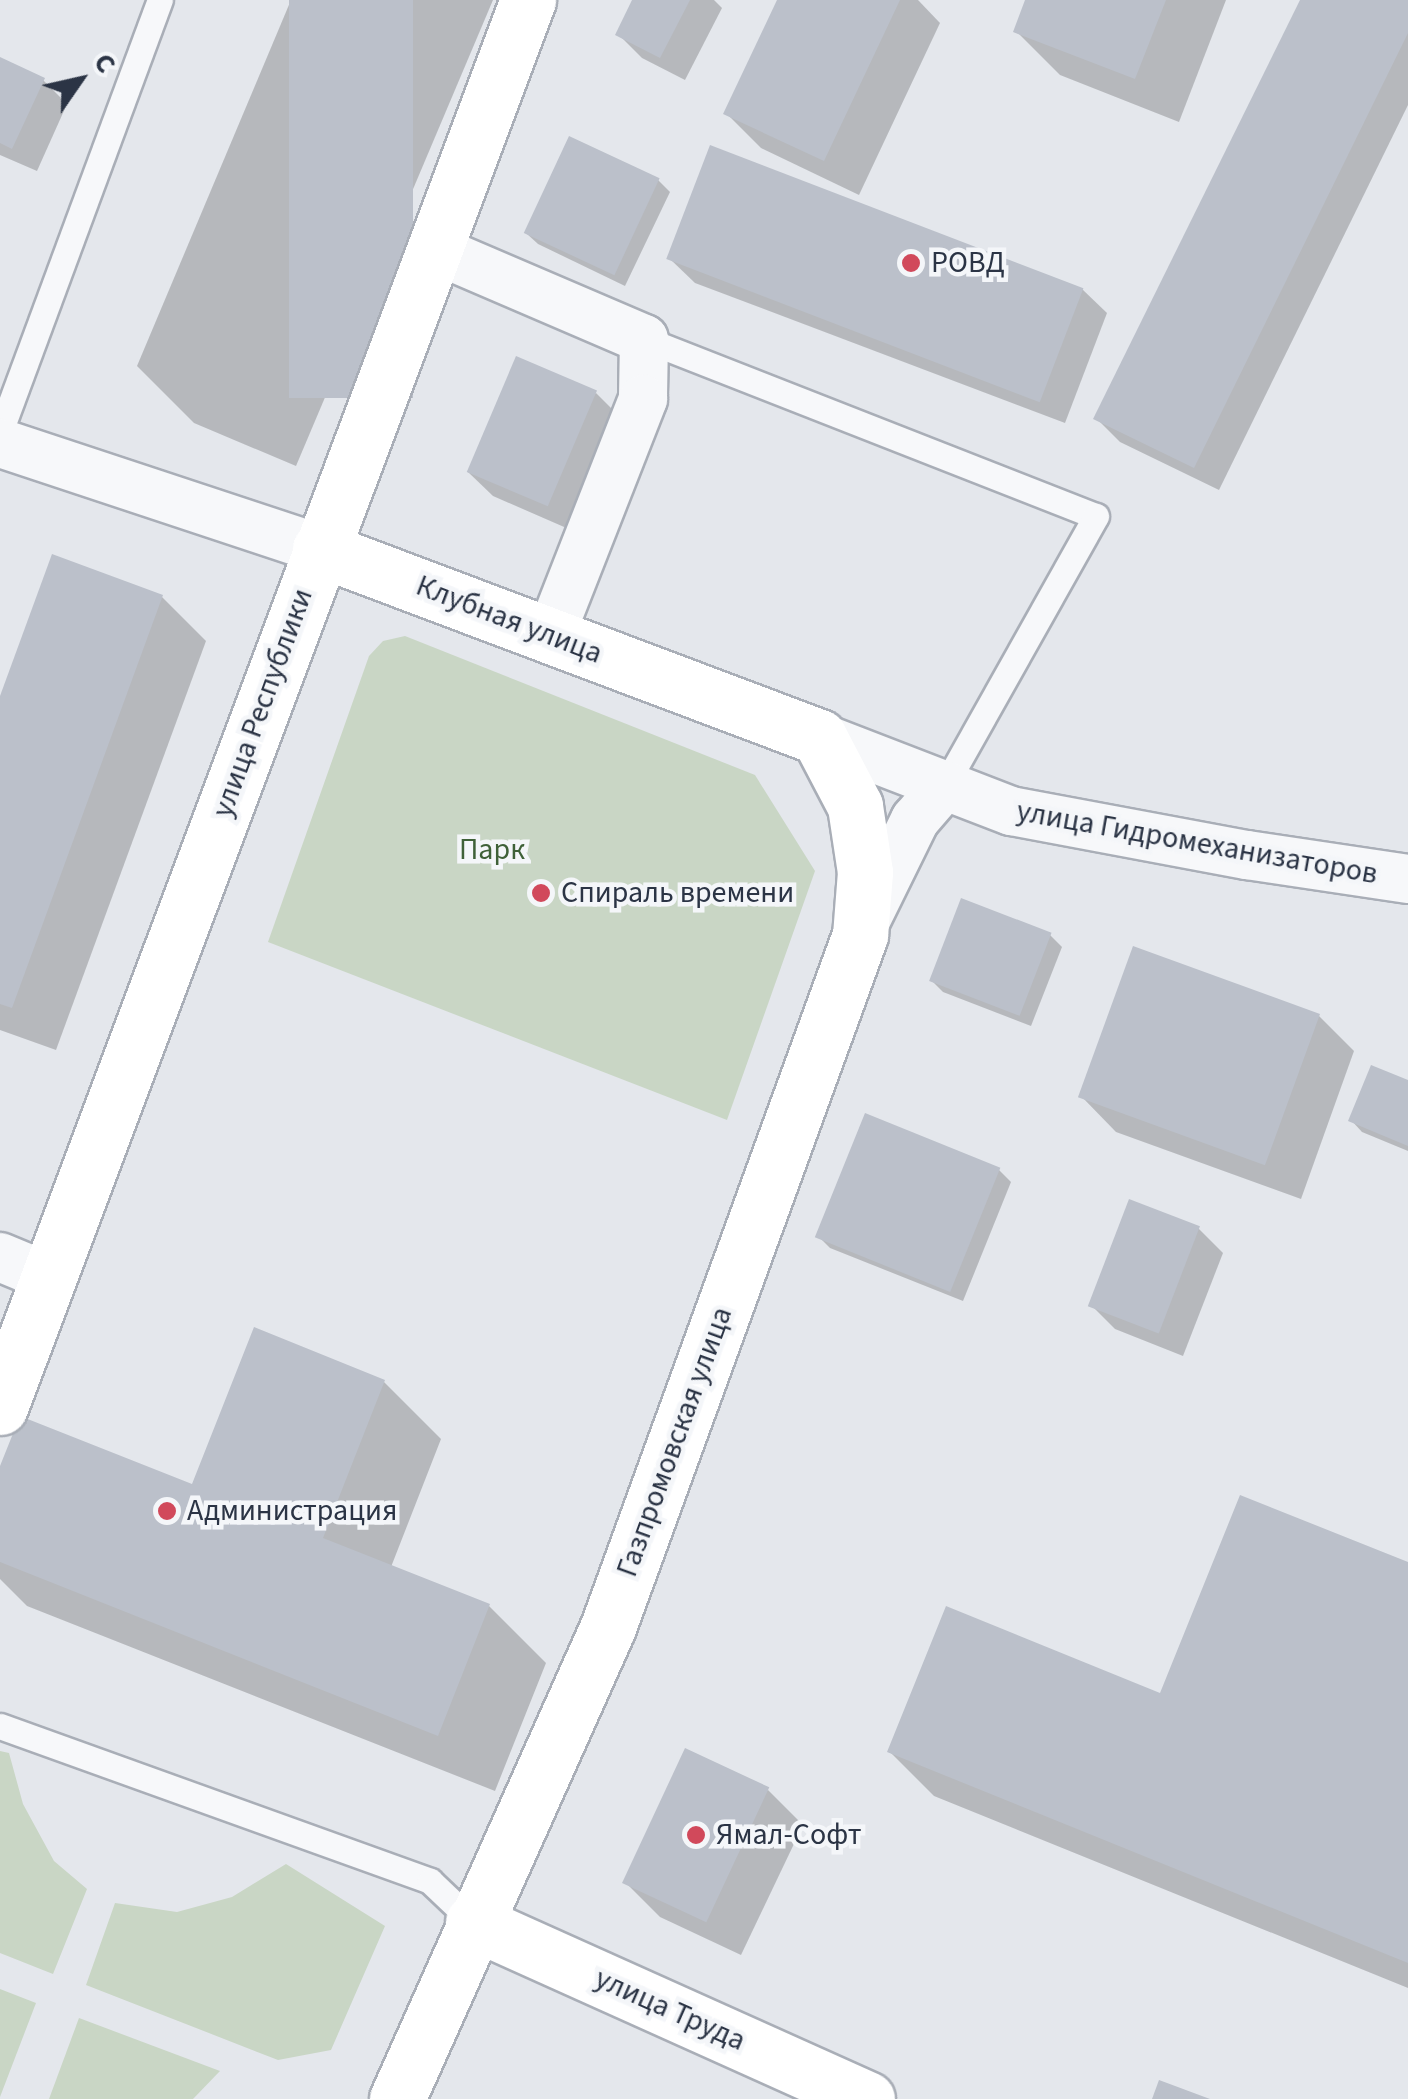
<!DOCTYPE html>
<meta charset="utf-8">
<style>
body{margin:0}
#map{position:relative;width:1408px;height:2099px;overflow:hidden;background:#e4e7ec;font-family:"Source Sans 3",sans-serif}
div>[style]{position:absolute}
.green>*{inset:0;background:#c9d6c5}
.shadow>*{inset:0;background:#0003}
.building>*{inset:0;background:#bbc0ca;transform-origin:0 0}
.roads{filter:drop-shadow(2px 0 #a9aeb7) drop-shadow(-2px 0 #a9aeb7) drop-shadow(0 2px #a9aeb7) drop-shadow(0 -2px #a9aeb7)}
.lane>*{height:25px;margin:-12.5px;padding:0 12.5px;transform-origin:12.5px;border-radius:12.5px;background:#f7f8fa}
.street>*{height:48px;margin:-24px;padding:0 24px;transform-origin:24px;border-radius:24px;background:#f7f8fa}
.secondary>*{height:55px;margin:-27.5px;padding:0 27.5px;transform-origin:27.5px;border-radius:27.5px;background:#fff}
.dots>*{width:28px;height:28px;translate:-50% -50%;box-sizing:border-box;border:5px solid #f4f6f9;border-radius:50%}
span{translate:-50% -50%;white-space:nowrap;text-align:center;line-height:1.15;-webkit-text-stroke:9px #f4f6f9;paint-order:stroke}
.poi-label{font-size:30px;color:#2b3445}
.left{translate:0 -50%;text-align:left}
.street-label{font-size:30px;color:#2b3445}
.park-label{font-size:30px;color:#3f6138}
.north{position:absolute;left:30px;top:30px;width:100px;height:100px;-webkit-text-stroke:8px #f4f6f9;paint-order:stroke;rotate:56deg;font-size:28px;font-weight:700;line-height:40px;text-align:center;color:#2b3445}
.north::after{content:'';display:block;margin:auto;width:35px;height:45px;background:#2b3445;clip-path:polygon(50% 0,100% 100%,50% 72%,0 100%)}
</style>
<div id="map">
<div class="green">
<i style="clip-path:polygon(405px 636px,755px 775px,815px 871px,727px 1120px,268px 942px,369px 656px,383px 641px)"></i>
<i style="clip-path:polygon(0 1751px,9px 1753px,23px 1804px,54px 1861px,87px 1889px,53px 1974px,0 1953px)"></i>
<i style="clip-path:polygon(286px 1864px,385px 1926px,331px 2050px,278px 2060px,86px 1985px,115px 1903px,177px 1912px,232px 1897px)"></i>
<i style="clip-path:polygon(0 1989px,36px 2003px,0 2097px)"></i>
<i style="clip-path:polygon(79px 2018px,220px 2071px,193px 2099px,49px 2099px)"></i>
</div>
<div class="shadow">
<i style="clip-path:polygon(291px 0,493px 0,296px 466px,194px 423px,137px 366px)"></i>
<i style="clip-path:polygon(635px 0,714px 0,722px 8px,685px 80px,642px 58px,618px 34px)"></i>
<i style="clip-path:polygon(779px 0,918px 0,940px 23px,859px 195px,761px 148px,726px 113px)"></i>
<i style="clip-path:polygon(1028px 0,1226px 0,1179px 122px,1060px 75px,1016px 31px)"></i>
<i style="clip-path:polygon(1302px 0,1408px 0,1408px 105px,1219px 490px,1120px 442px,1096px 418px)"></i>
<i style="clip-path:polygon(0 60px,43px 80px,67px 104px,37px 171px,0 155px)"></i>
<i style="clip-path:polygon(658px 180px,670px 192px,625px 286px,538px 244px,526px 233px)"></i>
<i style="clip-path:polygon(670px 259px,1082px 289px,1107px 313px,1065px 423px,695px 283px)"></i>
<i style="clip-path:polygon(596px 393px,620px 417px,571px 530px,493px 496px,468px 472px)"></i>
<i style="clip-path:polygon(162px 597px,206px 641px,56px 1050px,0 1030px,0 703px)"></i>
<i style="clip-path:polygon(1050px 935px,1062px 947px,1031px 1026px,943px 992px,932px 981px)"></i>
<i style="clip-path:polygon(1319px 1016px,1354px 1051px,1301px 1199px,1116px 1132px,1081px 1096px)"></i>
<i style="clip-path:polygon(1408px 1083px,1408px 1151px,1362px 1132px,1351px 1120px)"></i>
<i style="clip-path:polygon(999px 1170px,1011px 1182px,963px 1301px,830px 1248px,818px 1236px)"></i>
<i style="clip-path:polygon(1198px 1228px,1223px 1253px,1183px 1356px,1115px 1329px,1091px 1305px)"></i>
<i style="clip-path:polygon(384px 1382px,441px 1439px,391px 1567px,489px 1606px,546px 1663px,495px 1791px,27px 1606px,0 1579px,0 1473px,194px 1488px)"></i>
<i style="clip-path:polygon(1408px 1565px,1408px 1988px,934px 1796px,890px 1752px,1162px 1696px)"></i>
<i style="clip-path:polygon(768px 1790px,803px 1825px,741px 1955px,660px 1917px,625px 1882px)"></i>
</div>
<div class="building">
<i style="left:289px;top:0;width:124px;height:398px"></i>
<i style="clip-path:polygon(632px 0,690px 0,660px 58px,615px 35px)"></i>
<i style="clip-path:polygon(777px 0,900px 0,824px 161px,723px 114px)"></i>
<i style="clip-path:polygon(1025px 0,1166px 0,1135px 79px,1013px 32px)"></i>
<i style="clip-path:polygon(1300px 0,1408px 0,1408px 33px,1194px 468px,1093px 419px)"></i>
<i style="clip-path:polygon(0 57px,45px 78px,12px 149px,0 143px)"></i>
<i style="left:569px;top:136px;width:100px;height:107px;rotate:25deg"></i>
<i style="left:710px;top:145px;width:400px;height:122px;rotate:21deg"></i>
<i style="left:516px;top:356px;width:88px;height:126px;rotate:23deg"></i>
<i style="clip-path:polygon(52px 554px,163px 595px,12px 1008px,0 1004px,0 696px)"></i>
<i style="left:961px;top:898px;width:97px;height:89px;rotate:21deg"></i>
<i style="left:1133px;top:946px;width:199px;height:161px;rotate:20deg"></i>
<i style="clip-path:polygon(1371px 1065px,1408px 1080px,1408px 1146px,1348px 1121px)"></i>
<i style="left:865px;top:1113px;width:146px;height:134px;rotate:22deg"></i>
<i style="left:1129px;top:1199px;width:76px;height:115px;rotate:21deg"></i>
<i style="clip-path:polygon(254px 1327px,385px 1380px,323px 1538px,490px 1604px,438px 1736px,0 1562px,0 1466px,20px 1416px,192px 1484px)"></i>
<i style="clip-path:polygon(1240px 1495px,1408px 1562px,1408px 1963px,887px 1752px,946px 1606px,1160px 1693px)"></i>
<i style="left:685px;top:1748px;width:93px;height:149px;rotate:25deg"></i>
<i style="clip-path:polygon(1159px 2080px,1210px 2099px,1152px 2099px)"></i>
</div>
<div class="roads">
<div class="lane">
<i style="left:644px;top:339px;width:485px;rotate:21.4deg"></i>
<i style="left:1096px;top:516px;width:308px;rotate:119.3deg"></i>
<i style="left:0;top:432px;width:461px;rotate:-69.7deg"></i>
<i style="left:0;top:1726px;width:457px;rotate:19.8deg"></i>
<i style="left:430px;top:1881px;width:59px;rotate:43.6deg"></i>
</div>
<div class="street">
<i style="left:434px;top:249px;width:228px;rotate:23.2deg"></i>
<i style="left:644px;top:339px;width:60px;rotate:91deg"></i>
<i style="left:643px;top:399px;width:255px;rotate:111.4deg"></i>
<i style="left:0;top:443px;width:337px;rotate:18.3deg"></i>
<i style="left:819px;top:737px;width:206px;rotate:21.1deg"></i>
<i style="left:1011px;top:811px;width:240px;rotate:10.6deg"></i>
<i style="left:1247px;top:855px;width:163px;rotate:8.5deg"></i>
<i style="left:864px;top:924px;width:116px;rotate:-63.9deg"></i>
<i style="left:915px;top:820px;width:46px;rotate:-49.4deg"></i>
<i style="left:0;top:1257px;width:52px;rotate:22.6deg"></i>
</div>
<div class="secondary">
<i style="left:320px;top:549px;width:533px;rotate:20.64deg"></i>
<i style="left:819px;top:737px;width:78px;rotate:62.4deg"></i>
<i style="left:855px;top:806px;width:67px;rotate:81.4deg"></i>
<i style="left:865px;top:872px;width:63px;rotate:94.5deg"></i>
<i style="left:860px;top:935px;width:736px;rotate:110.01deg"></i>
<i style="left:608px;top:1627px;width:517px;rotate:114.09deg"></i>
<i style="left:0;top:1407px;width:1503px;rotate:-69.43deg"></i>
<i style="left:473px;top:1922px;width:432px;rotate:24.2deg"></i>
</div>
</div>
<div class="dots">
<i style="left:911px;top:263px;background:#d1495b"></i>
<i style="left:541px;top:893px;background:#d1495b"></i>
<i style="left:167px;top:1511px;background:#d1495b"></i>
<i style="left:696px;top:1835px;background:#d1495b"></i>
</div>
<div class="poi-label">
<span class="left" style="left:931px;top:263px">РОВД</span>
<span class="left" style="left:561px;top:893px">Спираль времени</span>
<span class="left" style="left:187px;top:1511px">Администрация</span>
<span class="left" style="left:716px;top:1835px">Ямал-Софт</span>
</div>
<div class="street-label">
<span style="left:509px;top:620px;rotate:21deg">Клубная улица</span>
<span style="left:263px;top:703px;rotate:-70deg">улица Республики</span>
<span style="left:1197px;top:843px;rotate:10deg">улица Гидромеханизаторов</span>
<span style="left:675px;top:1442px;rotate:-70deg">Газпромовская улица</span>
<span style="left:670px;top:2010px;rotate:24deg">улица Труда</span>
</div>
<div class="park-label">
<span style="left:492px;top:850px">Парк</span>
</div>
<div class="north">С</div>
</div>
